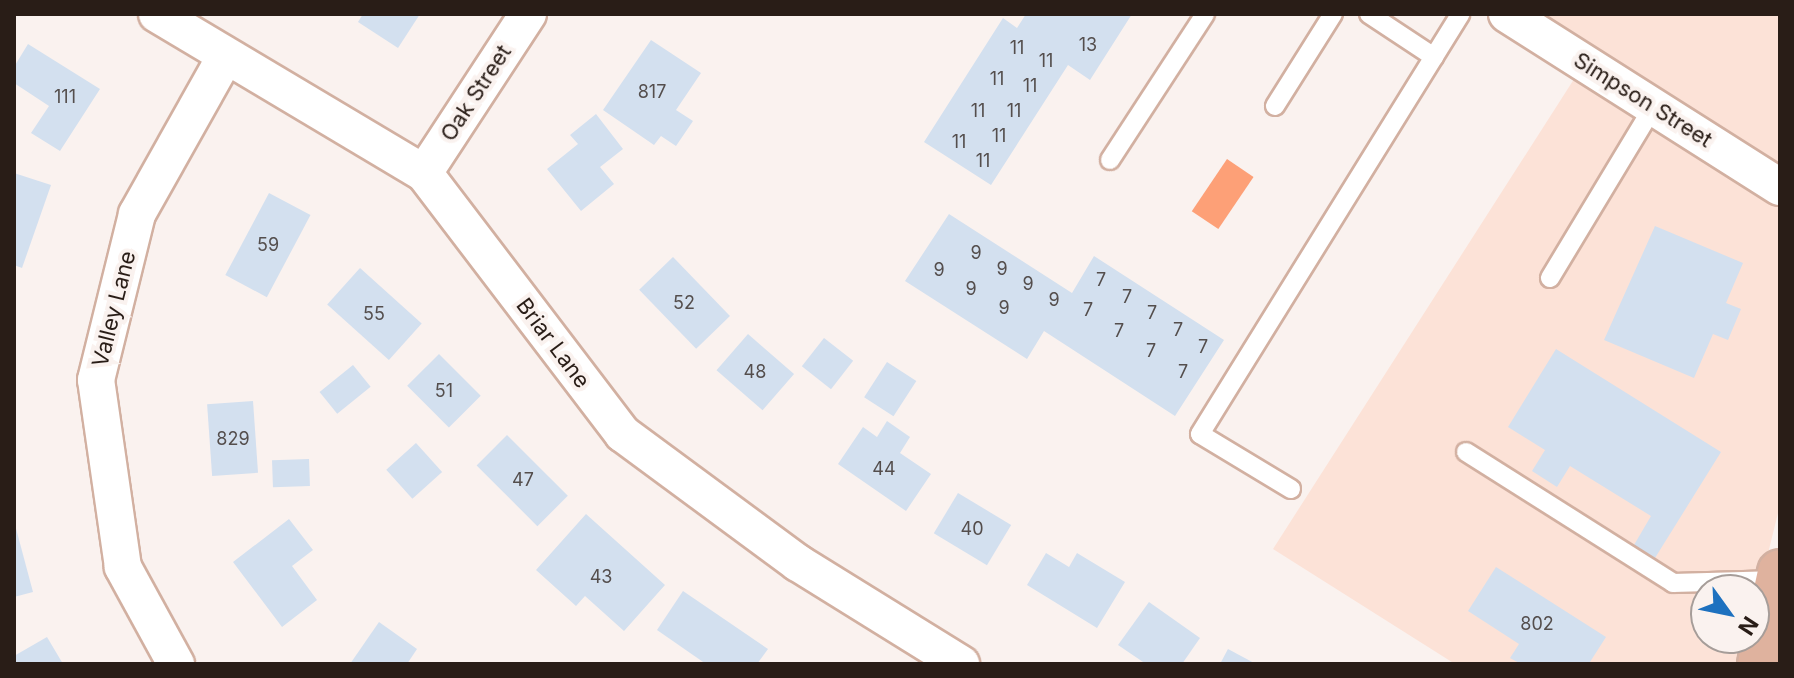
<!DOCTYPE html>
<style>
body{margin:0}
#map{position:relative;width:1794px;height:678px;overflow:hidden;background:#faf2ef;font-family:Inter,sans-serif}
div>[style]{position:absolute}
.built>*{inset:0;background:#fce2d7}
.water>*{inset:0;background:#fda077;transform-origin:0 0}
.building>*{inset:0;background:#d3e0ef;transform-origin:0 0}
.roads{filter:drop-shadow(2px 0 #d2b0a1) drop-shadow(-2px 0 #d2b0a1) drop-shadow(0 2px #d2b0a1) drop-shadow(0 -2px #d2b0a1)}
.service>*{height:18px;margin:-9px;padding:0 9px;transform-origin:9px;border-radius:9px;background:#fff}
.minor>*{height:36px;margin:-18px;padding:0 18px;transform-origin:18px;border-radius:18px;background:#fff}
.primary>*{height:44px;margin:-22px;padding:0 22px;transform-origin:22px;border-radius:22px;background:#dfb29e}
span{translate:-50% -50%;white-space:nowrap;text-align:center;line-height:1.15;-webkit-text-stroke:8px #faf2ef;paint-order:stroke}
.number-label{font-size:18px;color:#544e4d}
.number-label span{-webkit-text-stroke-width:0}
.street-label{font-size:22px;color:#291d17}
.frame{position:absolute;inset:0;border:16px solid #291d17;pointer-events:none}
.north{position:absolute;left:1690px;top:574px;width:80px;height:80px;box-sizing:border-box;background:#faf2ef;border:2px solid #a69d99;border-radius:50%;rotate:123deg;font-size:22px;font-weight:700;line-height:32px;text-align:center;color:#291d17}
.north::after{content:'';display:block;margin:auto;width:28px;height:36px;background:#1e71bf;clip-path:polygon(50% 0,100% 100%,50% 72%,0 100%)}
</style>
<div id="map">
<div class="built">
<i style="clip-path:polygon(1529px 14px,1780px 14px,1780px 173px)"></i>
<i style="clip-path:polygon(1576px 76px,1780px 206px,1780px 505px,1754px 610px,1754px 590px,1706px 590px,1706px 638px,1747px 638px,1741px 664px,1455px 664px,1273px 549px)"></i>
</div>
<div class="water">
<i style="left:1227px;top:159px;width:32px;height:63px;rotate:34deg"></i>
</div>
<div class="building">
<i style="clip-path:polygon(363px 14px,420px 14px,398px 48px,358px 22px)"></i>
<i style="clip-path:polygon(1026px 14px,1132px 14px,1090px 80px,1068px 65px,991px 185px,924px 142px,1003px 18px,1017px 28px)"></i>
<i style="clip-path:polygon(651px 40px,701px 73px,676px 110px,693px 121px,676px 146px,661px 136px,654px 145px,603px 110px)"></i>
<i style="clip-path:polygon(28px 44px,100px 89px,60px 151px,31px 133px,49px 106px,14px 83px,14px 67px)"></i>
<i style="clip-path:polygon(596px 114px,623px 149px,600px 167px,614px 184px,581px 211px,547px 169px,578px 144px,570px 135px)"></i>
<i style="clip-path:polygon(14px 173px,51px 185px,22px 268px,14px 265px)"></i>
<i style="left:269px;top:193px;width:47px;height:93px;rotate:28deg"></i>
<i style="clip-path:polygon(949px 214px,1072px 293px,1094px 256px,1224px 340px,1175px 416px,1044px 331px,1027px 359px,905px 281px)"></i>
<i style="clip-path:polygon(1655px 226px,1743px 263px,1726px 303px,1741px 309px,1728px 340px,1713px 334px,1694px 378px,1604px 340px)"></i>
<i style="left:673px;top:257px;width:82px;height:47px;rotate:46deg"></i>
<i style="left:360px;top:268px;width:83px;height:49px;rotate:42deg"></i>
<i style="left:748px;top:334px;width:61px;height:48px;rotate:41deg"></i>
<i style="left:824px;top:338px;width:37px;height:36px;rotate:38deg"></i>
<i style="clip-path:polygon(1556px 349px,1721px 452px,1655px 558px,1634px 545px,1651px 516px,1570px 466px,1557px 487px,1532px 471px,1545px 450px,1508px 427px)"></i>
<i style="left:439px;top:354px;width:59px;height:45px;rotate:45deg"></i>
<i style="left:887px;top:362px;width:35px;height:42px;rotate:33deg"></i>
<i style="left:353px;top:365px;width:28px;height:43px;rotate:51deg"></i>
<i style="left:253px;top:401px;width:72px;height:46px;rotate:86deg"></i>
<i style="clip-path:polygon(887px 421px,910px 437px,900px 453px,931px 474px,906px 511px,838px 464px,863px 427px,877px 437px)"></i>
<i style="left:507px;top:435px;width:86px;height:43px;rotate:45deg"></i>
<i style="left:416px;top:443px;width:39px;height:40px;rotate:48deg"></i>
<i style="left:309px;top:459px;width:27px;height:37px;rotate:88deg"></i>
<i style="left:958px;top:493px;width:62px;height:47px;rotate:31deg"></i>
<i style="clip-path:polygon(586px 514px,665px 585px,624px 631px,585px 596px,576px 606px,536px 570px)"></i>
<i style="clip-path:polygon(289px 519px,313px 550px,292px 566px,317px 600px,282px 627px,233px 562px)"></i>
<i style="clip-path:polygon(14px 521px,33px 592px,14px 597px)"></i>
<i style="clip-path:polygon(1046px 553px,1069px 567px,1077px 553px,1125px 582px,1097px 628px,1027px 585px)"></i>
<i style="clip-path:polygon(1496px 567px,1606px 637px,1590px 662px,1594px 664px,1521px 664px,1510px 658px,1519px 644px,1468px 611px)"></i>
<i style="clip-path:polygon(683px 591px,768px 649px,757px 664px,706px 664px,657px 630px)"></i>
<i style="clip-path:polygon(1149px 602px,1200px 638px,1182px 664px,1146px 664px,1118px 645px)"></i>
<i style="clip-path:polygon(379px 622px,417px 649px,407px 664px,350px 664px)"></i>
<i style="clip-path:polygon(47px 637px,63px 664px,14px 664px,14px 656px)"></i>
<i style="clip-path:polygon(1228px 649px,1256px 664px,1220px 664px)"></i>
</div>
<div class="roads">
<div class="service">
<i style="left:1369px;top:14px;width:78px;rotate:33.5deg"></i>
<i style="left:1275px;top:106px;width:109px;rotate:-57.8deg"></i>
<i style="left:1110px;top:160px;width:174px;rotate:-56.9deg"></i>
<i style="left:1550px;top:278px;width:200px;rotate:-58.9deg"></i>
<i style="left:1466px;top:452px;width:245px;rotate:32.3deg"></i>
<i style="left:1673px;top:583px;width:105px;rotate:-1.6deg"></i>
<i style="left:1291px;top:489px;width:106px;rotate:-148.9deg"></i>
<i style="left:1200px;top:434px;width:494px;rotate:-58.2deg"></i>
</div>
<div class="minor">
<i style="left:157px;top:14px;width:311px;rotate:30.8deg"></i>
<i style="left:424px;top:173px;width:328px;rotate:52.7deg"></i>
<i style="left:623px;top:434px;width:217px;rotate:36.4deg"></i>
<i style="left:798px;top:563px;width:192px;rotate:31.8deg"></i>
<i style="left:1507px;top:14px;width:323px;rotate:32.4deg"></i>
<i style="left:424px;top:173px;width:190px;rotate:-56.8deg"></i>
<i style="left:176px;top:664px;width:111px;rotate:-118.7deg"></i>
<i style="left:123px;top:567px;width:189px;rotate:-98.2deg"></i>
<i style="left:96px;top:380px;width:171px;rotate:-76.1deg"></i>
<i style="left:137px;top:214px;width:180px;rotate:-60.7deg"></i>
</div>
<div class="primary">
<i style="left:1760px;top:664px;width:94px;rotate:-77.7deg"></i>
</div>
</div>
<div class="number-label">
<span style="left:1088px;top:45px">13</span>
<span style="left:1017px;top:48px">11</span>
<span style="left:1046px;top:61px">11</span>
<span style="left:997px;top:79px">11</span>
<span style="left:1030px;top:86px">11</span>
<span style="left:652px;top:92px">817</span>
<span style="left:65px;top:97px">111</span>
<span style="left:978px;top:111px">11</span>
<span style="left:1014px;top:111px">11</span>
<span style="left:999px;top:136px">11</span>
<span style="left:959px;top:142px">11</span>
<span style="left:983px;top:161px">11</span>
<span style="left:268px;top:245px">59</span>
<span style="left:976px;top:253px">9</span>
<span style="left:1002px;top:269px">9</span>
<span style="left:939px;top:270px">9</span>
<span style="left:1101px;top:280px">7</span>
<span style="left:1028px;top:284px">9</span>
<span style="left:971px;top:289px">9</span>
<span style="left:1127px;top:297px">7</span>
<span style="left:1054px;top:300px">9</span>
<span style="left:684px;top:303px">52</span>
<span style="left:1004px;top:308px">9</span>
<span style="left:1088px;top:310px">7</span>
<span style="left:1152px;top:313px">7</span>
<span style="left:374px;top:314px">55</span>
<span style="left:1178px;top:330px">7</span>
<span style="left:1119px;top:331px">7</span>
<span style="left:1203px;top:347px">7</span>
<span style="left:1151px;top:351px">7</span>
<span style="left:755px;top:372px">48</span>
<span style="left:1183px;top:372px">7</span>
<span style="left:444px;top:391px">51</span>
<span style="left:233px;top:439px">829</span>
<span style="left:884px;top:469px">44</span>
<span style="left:523px;top:480px">47</span>
<span style="left:972px;top:529px">40</span>
<span style="left:601px;top:577px">43</span>
<span style="left:1537px;top:624px">802</span>
</div>
<div class="street-label">
<span style="left:476px;top:93px;rotate:-57deg">Oak Street</span>
<span style="left:1643px;top:100px;rotate:32deg">Simpson Street</span>
<span style="left:114px;top:309px;rotate:-76deg">Valley Lane</span>
<span style="left:553px;top:343px;rotate:53deg">Briar Lane</span>
</div>
<div class="frame"></div>
<div class="north">N</div>
</div>
